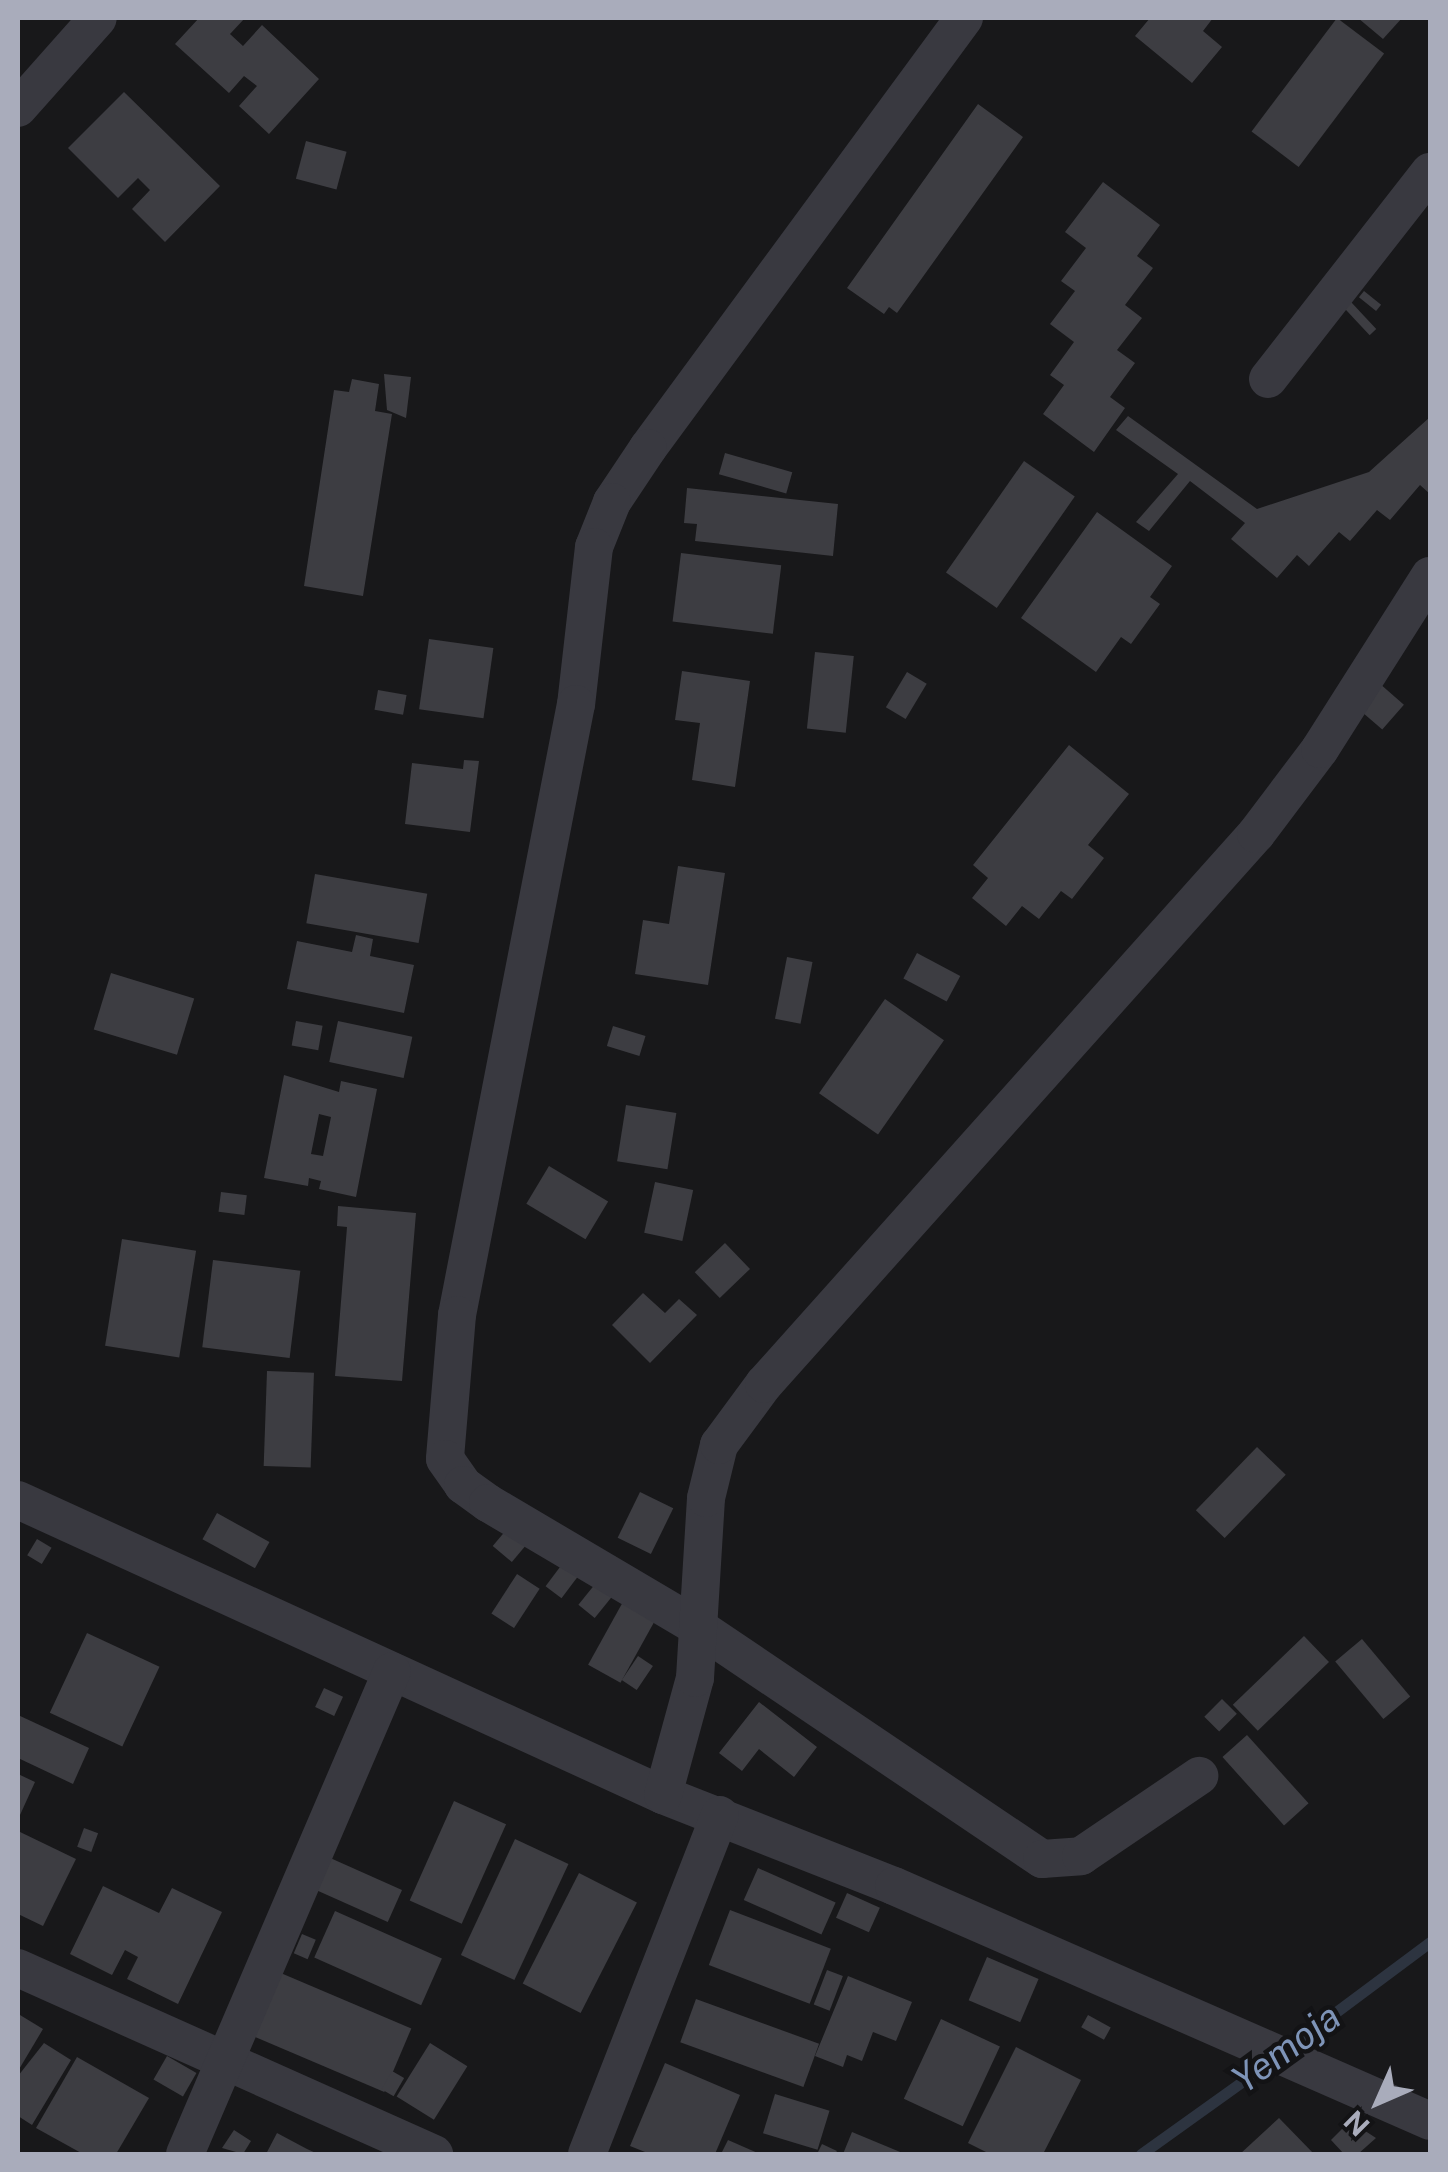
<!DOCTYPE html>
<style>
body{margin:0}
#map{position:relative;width:1448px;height:2172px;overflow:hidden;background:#18181a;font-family:"Public Sans",sans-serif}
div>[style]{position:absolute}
.stream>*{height:11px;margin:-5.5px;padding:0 5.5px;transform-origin:5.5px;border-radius:5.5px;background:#2d3440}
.building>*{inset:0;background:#3d3d42;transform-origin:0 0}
.minor>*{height:38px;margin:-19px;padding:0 19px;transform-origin:19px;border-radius:19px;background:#393940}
span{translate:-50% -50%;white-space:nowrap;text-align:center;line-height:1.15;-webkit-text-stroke:9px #131315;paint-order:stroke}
.water-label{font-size:38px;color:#7e94b8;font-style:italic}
.frame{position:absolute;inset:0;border:20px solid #a9acbb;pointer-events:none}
.north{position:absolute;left:1328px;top:2052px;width:100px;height:100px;-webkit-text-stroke:8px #131315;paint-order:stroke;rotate:225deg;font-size:28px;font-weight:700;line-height:40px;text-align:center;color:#a9acbb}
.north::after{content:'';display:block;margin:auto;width:35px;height:45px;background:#a9acbb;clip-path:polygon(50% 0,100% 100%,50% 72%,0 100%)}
</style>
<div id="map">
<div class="stream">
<i style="left:1285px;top:2050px;width:181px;rotate:-36.7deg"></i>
<i style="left:1141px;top:2154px;width:160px;rotate:-35.6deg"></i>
</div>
<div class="building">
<i style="clip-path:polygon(199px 18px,245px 18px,230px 34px,243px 46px,262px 25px,319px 79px,269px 134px,239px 106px,257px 86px,244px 76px,229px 93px,175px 44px)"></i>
<i style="clip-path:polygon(1150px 18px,1213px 18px,1203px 31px,1222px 47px,1192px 83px,1135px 36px)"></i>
<i style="left:1337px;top:18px;width:59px;height:142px;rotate:37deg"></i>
<i style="clip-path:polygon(1358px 18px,1402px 18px,1383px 39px)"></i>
<i style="clip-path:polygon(124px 92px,220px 186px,165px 242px,132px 209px,150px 190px,138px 178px,118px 198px,68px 148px)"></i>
<i style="clip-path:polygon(978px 104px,1023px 137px,897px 313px,889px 307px,884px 314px,847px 288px)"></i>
<i style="left:306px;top:141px;width:42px;height:39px;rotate:15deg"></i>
<i style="clip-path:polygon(1103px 182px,1160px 225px,1137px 256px,1153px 268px,1125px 305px,1142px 318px,1117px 350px,1135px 363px,1110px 397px,1125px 408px,1094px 452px,1043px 414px,1064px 385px,1050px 375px,1074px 342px,1050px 324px,1075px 291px,1061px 281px,1086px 248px,1065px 232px)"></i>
<i style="left:1364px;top:291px;width:22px;height:8px;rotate:39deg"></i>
<i style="left:1351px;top:302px;width:37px;height:9px;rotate:47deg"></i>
<i style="clip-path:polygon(384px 374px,411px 377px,406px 418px,387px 410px)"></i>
<i style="clip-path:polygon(352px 379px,379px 384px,375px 411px,392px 414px,363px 596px,304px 586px,334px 390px,349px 392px)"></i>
<i style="clip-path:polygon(1128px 416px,1257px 509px,1369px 472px,1430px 417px,1430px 494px,1420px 485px,1390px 520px,1377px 510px,1350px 541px,1339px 532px,1309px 566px,1297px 555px,1277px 578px,1231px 539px,1245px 523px,1190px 481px,1149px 531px,1136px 522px,1178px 474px,1116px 430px)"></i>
<i style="left:725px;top:453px;width:70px;height:22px;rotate:16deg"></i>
<i style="left:1024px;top:461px;width:62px;height:136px;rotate:35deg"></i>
<i style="clip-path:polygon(687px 488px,838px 504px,833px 556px,695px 541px,697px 524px,684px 523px)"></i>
<i style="clip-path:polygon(1097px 512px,1172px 566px,1150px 597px,1160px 604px,1131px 644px,1121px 637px,1096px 672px,1021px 618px)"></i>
<i style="left:681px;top:553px;width:101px;height:69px;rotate:7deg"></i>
<i style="left:429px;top:639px;width:65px;height:71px;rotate:8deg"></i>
<i style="left:815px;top:652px;width:39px;height:77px;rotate:6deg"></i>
<i style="clip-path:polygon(682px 671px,750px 681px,735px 787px,692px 780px,700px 723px,675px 720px)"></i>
<i style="left:907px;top:672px;width:23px;height:41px;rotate:31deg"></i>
<i style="left:1379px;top:683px;width:33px;height:33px;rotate:41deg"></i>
<i style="left:378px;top:690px;width:29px;height:20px;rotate:10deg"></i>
<i style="clip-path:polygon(1069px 745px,1129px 794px,1088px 845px,1104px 858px,1072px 899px,1061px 891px,1039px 919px,1022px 906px,1006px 926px,972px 898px,988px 878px,973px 865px)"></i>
<i style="clip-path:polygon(464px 760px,479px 761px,470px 832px,405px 824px,412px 763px,463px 769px)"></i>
<i style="clip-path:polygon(678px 866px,725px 873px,708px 985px,635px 974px,643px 920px,669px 924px)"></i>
<i style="left:315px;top:874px;width:114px;height:50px;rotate:10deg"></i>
<i style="clip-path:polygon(356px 935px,373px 939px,370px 956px,414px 965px,404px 1013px,287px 989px,297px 941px,352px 952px)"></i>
<i style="left:917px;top:953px;width:49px;height:29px;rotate:28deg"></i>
<i style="left:787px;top:957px;width:26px;height:63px;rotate:11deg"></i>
<i style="left:111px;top:973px;width:87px;height:59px;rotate:17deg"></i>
<i style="left:885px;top:999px;width:72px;height:115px;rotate:35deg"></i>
<i style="left:296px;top:1021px;width:27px;height:25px;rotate:10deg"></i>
<i style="left:338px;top:1021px;width:76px;height:42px;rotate:12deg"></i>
<i style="left:613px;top:1026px;width:34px;height:21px;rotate:17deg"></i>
<i style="clip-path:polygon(evenodd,284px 1075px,339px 1092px,341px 1081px,377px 1089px,356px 1197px,319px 1189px,321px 1181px,309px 1178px,308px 1186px,264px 1178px,284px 1075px,319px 1114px,331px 1117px,323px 1156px,311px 1154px,319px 1114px)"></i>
<i style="left:626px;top:1105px;width:51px;height:57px;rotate:9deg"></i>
<i style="left:549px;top:1166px;width:69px;height:44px;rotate:31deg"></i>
<i style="left:655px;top:1182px;width:39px;height:52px;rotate:12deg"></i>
<i style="left:221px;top:1192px;width:26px;height:20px;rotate:7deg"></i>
<i style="clip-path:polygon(338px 1206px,416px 1213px,402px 1381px,335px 1376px,347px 1227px,337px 1226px)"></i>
<i style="left:122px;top:1239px;width:75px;height:108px;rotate:9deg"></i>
<i style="left:725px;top:1243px;width:36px;height:42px;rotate:46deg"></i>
<i style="left:213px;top:1260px;width:88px;height:88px;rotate:7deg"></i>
<i style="clip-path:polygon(643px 1293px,665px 1313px,679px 1299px,697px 1315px,650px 1363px,612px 1325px)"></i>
<i style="left:267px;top:1371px;width:47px;height:95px;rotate:2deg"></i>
<i style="left:1257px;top:1447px;width:40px;height:88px;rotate:44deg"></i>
<i style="left:640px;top:1492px;width:37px;height:51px;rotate:26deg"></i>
<i style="left:217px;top:1513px;width:60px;height:30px;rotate:29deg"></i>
<i style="left:512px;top:1523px;width:25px;height:30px;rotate:40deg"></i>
<i style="left:37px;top:1539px;width:17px;height:19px;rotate:31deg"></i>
<i style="left:563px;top:1563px;width:20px;height:29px;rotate:37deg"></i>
<i style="left:517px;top:1574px;width:27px;height:47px;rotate:33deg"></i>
<i style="left:596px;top:1583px;width:21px;height:28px;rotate:39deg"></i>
<i style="left:624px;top:1600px;width:37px;height:74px;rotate:29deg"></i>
<i style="left:87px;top:1633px;width:80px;height:88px;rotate:25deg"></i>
<i style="left:1304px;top:1636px;width:36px;height:99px;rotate:46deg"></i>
<i style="left:1362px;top:1639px;width:75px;height:35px;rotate:50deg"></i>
<i style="left:638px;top:1656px;width:18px;height:29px;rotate:34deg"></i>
<i style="left:324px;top:1688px;width:21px;height:21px;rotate:25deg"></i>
<i style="left:1222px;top:1699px;width:21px;height:25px;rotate:45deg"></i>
<i style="clip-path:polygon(759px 1702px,817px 1747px,794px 1777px,759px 1749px,742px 1771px,719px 1753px)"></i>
<i style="clip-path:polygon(18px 1715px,89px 1748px,73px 1784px,18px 1758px)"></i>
<i style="left:1247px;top:1735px;width:92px;height:33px;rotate:48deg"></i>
<i style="clip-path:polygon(18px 1774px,35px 1782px,20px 1815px,18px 1814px)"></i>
<i style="left:454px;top:1801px;width:57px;height:109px;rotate:24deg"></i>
<i style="left:84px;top:1828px;width:15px;height:20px;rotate:20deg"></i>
<i style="clip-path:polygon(18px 1831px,76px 1859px,43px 1926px,18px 1914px)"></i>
<i style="left:515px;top:1839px;width:59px;height:128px;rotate:25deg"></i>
<i style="left:328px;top:1857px;width:81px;height:35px;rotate:24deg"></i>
<i style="left:758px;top:1868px;width:85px;height:35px;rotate:24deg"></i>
<i style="left:579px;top:1873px;width:65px;height:124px;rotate:27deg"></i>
<i style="clip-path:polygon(103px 1886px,159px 1913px,172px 1888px,222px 1912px,178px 2004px,127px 1979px,138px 1957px,125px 1950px,112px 1975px,70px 1954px)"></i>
<i style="left:847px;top:1893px;width:36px;height:27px;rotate:24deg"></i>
<i style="left:730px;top:1910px;width:108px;height:59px;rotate:21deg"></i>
<i style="left:335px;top:1911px;width:117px;height:51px;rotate:24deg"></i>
<i style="left:302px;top:1934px;width:15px;height:21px;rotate:23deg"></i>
<i style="left:987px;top:1957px;width:56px;height:47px;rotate:23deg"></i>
<i style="left:827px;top:1970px;width:17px;height:37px;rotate:21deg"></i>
<i style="left:276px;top:1971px;width:147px;height:69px;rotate:23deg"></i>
<i style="clip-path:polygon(848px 1976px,912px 2002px,896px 2041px,873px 2032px,862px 2061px,847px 2055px,843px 2067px,815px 2056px)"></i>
<i style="left:696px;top:1999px;width:131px;height:46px;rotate:20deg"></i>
<i style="clip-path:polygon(20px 2015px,43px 2029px,18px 2071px,18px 2019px)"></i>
<i style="left:1088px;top:2015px;width:26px;height:14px;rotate:29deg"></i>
<i style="left:941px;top:2019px;width:65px;height:88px;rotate:25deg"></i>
<i style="clip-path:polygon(44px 2043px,71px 2060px,32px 2125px,18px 2116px,18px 2076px)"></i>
<i style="left:430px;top:2043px;width:44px;height:63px;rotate:32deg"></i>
<i style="clip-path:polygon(1016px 2047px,1081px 2080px,1043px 2154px,990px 2154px,968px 2143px)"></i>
<i style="left:167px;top:2056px;width:34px;height:27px;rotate:30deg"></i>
<i style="clip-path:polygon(77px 2057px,149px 2098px,116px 2154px,83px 2154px,36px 2128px)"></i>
<i style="clip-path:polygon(665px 2063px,740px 2095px,715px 2154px,650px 2154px,630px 2146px)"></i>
<i style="left:392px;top:2071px;width:14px;height:21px;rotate:30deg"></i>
<i style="left:775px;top:2094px;width:57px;height:41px;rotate:17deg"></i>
<i style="clip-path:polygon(1279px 2118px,1314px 2154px,1240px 2154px)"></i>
<i style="clip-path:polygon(1350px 2121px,1376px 2138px,1358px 2154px,1344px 2154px,1331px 2140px)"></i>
<i style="clip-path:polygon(234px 2130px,251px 2141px,243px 2154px,222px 2148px)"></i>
<i style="clip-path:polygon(852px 2132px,905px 2154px,843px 2154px)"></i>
<i style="clip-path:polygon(277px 2133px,307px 2149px,318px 2154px,266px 2154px)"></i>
<i style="clip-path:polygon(728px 2140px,760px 2154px,721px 2154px)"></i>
<i style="clip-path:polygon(822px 2144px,837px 2151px,835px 2154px,817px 2154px)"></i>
</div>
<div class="minor">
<i style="left:964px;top:18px;width:534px;rotate:126.31deg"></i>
<i style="left:648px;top:448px;width:65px;rotate:123.7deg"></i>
<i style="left:612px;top:502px;width:48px;rotate:111.8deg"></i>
<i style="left:594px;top:547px;width:158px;rotate:96.5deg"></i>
<i style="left:576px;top:704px;width:622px;rotate:101.02deg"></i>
<i style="left:457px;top:1315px;width:144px;rotate:94.8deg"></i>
<i style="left:445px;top:1459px;width:32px;rotate:55deg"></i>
<i style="left:463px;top:1485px;width:31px;rotate:36deg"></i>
<i style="left:488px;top:1503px;width:244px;rotate:30.6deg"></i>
<i style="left:698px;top:1627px;width:415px;rotate:34deg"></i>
<i style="left:1042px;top:1859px;width:39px;rotate:-4deg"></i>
<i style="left:1081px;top:1856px;width:143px;rotate:-34.1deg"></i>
<i style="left:18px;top:108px;width:120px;rotate:-48.4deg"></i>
<i style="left:1268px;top:379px;width:263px;rotate:-52deg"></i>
<i style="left:18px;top:1500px;width:709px;rotate:24.58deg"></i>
<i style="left:663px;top:1795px;width:248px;rotate:21.5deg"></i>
<i style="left:894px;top:1886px;width:585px;rotate:23.67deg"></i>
<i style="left:663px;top:1795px;width:121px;rotate:-74.7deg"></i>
<i style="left:695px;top:1678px;width:180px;rotate:-86.5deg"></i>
<i style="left:706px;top:1498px;width:55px;rotate:-76.2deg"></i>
<i style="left:719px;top:1445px;width:76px;rotate:-53.6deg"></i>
<i style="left:764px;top:1384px;width:738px;rotate:-48.19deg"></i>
<i style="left:1256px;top:834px;width:106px;rotate:-53deg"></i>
<i style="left:1320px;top:749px;width:205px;rotate:-57.6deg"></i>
<i style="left:18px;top:1968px;width:456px;rotate:24.1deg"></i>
<i style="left:185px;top:2154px;width:525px;rotate:-66.8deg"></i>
<i style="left:587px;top:2154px;width:364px;rotate:-68.6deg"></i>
</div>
<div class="water-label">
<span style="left:1286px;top:2048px;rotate:-36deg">Yemoja</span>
</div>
<div class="frame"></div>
<div class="north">N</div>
</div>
